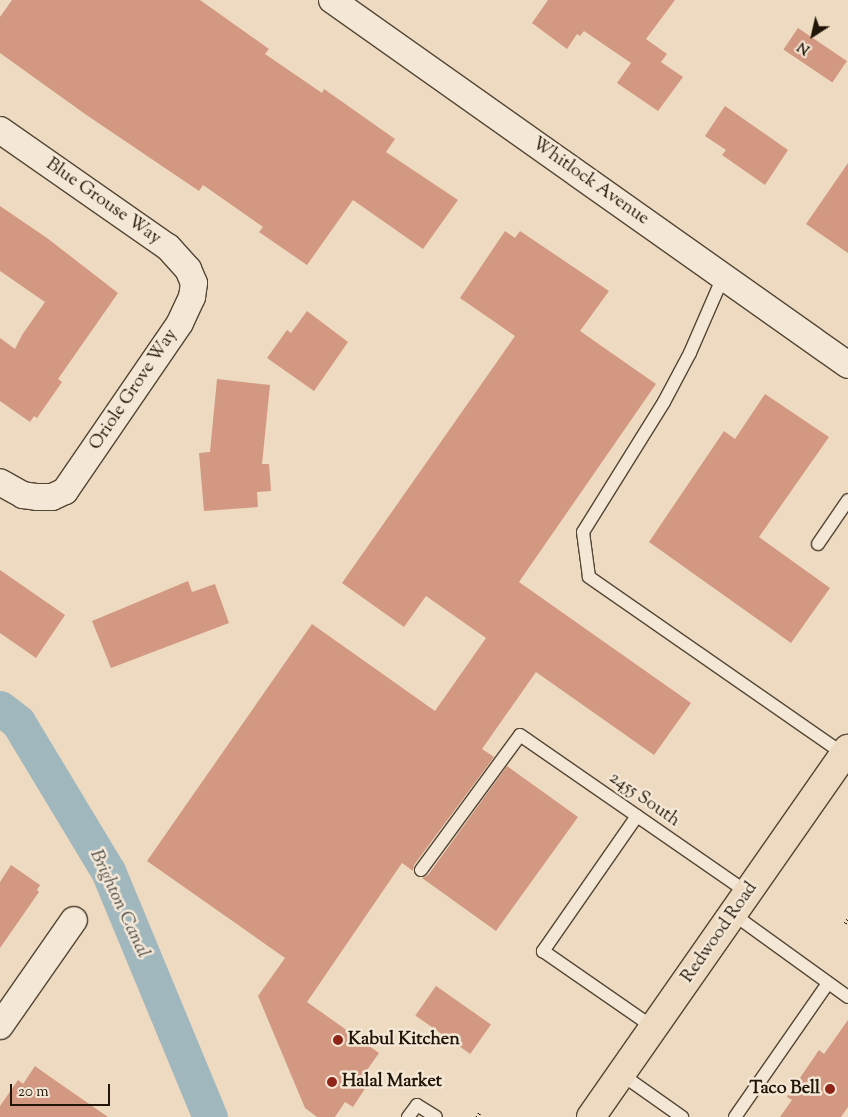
<!DOCTYPE html>
<style>
body{margin:0}
#map{position:relative;width:848px;height:1117px;overflow:hidden;background:#eedac0;font-family:"Sorts Mill Goudy",serif}
div>[style]{position:absolute}
.canal>*{height:35px;margin:-17.5px;padding:0 17.5px;transform-origin:17.5px;border-radius:17.5px;background:#a0b7be}
.building>*{inset:0;background:#d39882;transform-origin:0 0}
.path>*{height:3px;margin-top:-1.5px;transform-origin:0;background:repeating-linear-gradient(90deg,#211507 0 1px,transparent 0 3.5px)}
.roads{filter:drop-shadow(1px 0 #544635) drop-shadow(-1px 0 #544635) drop-shadow(0 1px #544635) drop-shadow(0 -1px #544635)}
.service>*{height:12px;margin:-6px;padding:0 6px;transform-origin:6px;border-radius:6px;background:#f4e7d6}
.minor>*{height:26px;margin:-13px;padding:0 13px;transform-origin:13px;border-radius:13px;background:#f4e7d6}
.primary>*{height:28px;margin:-14px;padding:0 14px;transform-origin:14px;border-radius:14px;background:#eedac0}
.dots>*{width:14px;height:14px;translate:-50% -50%;box-sizing:border-box;border:2px solid #f4e7d6;border-radius:50%}
span{translate:-50% -50%;white-space:nowrap;text-align:center;line-height:1.15;-webkit-text-stroke:5px #f4e7d6;paint-order:stroke}
.street-label{font-size:18px;color:#211507}
.poi-label{font-size:18px;color:#211507;font-weight:700}
.left{translate:0 -50%;text-align:left}
.right{translate:-100% -50%;text-align:right}
.water-label{font-size:19px;color:#4d4e47;font-style:italic}
.north{position:absolute;left:788px;top:10px;width:50px;height:50px;-webkit-text-stroke:4px #f4e7d6;paint-order:stroke;rotate:215deg;font-size:14px;font-weight:700;line-height:20px;text-align:center;color:#211507}
.north::after{content:'';display:block;margin:auto;width:18px;height:22px;background:#211507;clip-path:polygon(50% 0,100% 100%,50% 72%,0 100%)}
.scale{position:absolute;left:10px;top:1084px;width:100px;height:22px;box-sizing:border-box;border:2px solid #211507;border-top:0;padding-left:6px;font-size:15px;line-height:18px;white-space:nowrap;color:#211507;-webkit-text-stroke:4px #f4e7d6;paint-order:stroke}
</style>
<div id="map">
<div class="canal">
<i style="left:0;top:708px;width:23px;rotate:38deg"></i>
<i style="left:18px;top:722px;width:174px;rotate:58.9deg"></i>
<i style="left:108px;top:871px;width:266px;rotate:67.5deg"></i>
</div>
<div class="building">
<i style="clip-path:polygon(12px 0,200px 0,269px 49px,265px 54px,322px 93px,324px 89px,395px 139px,386px 152px,458px 200px,423px 249px,353px 200px,307px 265px,259px 232px,263px 227px,203px 185px,199px 191px,85px 114px,0 53px,0 17px)"></i>
<i style="clip-path:polygon(548px 0,675px 0,646px 39px,667px 54px,661px 62px,683px 77px,658px 111px,617px 83px,631px 63px,584px 31px,580px 36px,577px 34px,567px 49px,532px 23px)"></i>
<i style="left:798px;top:28px;width:59px;height:26px;rotate:34deg"></i>
<i style="clip-path:polygon(725px 106px,788px 150px,765px 185px,722px 155px,726px 150px,705px 136px)"></i>
<i style="clip-path:polygon(848px 163px,848px 253px,806px 224px)"></i>
<i style="clip-path:polygon(0 206px,47px 238px,118px 293px,58px 379px,62px 382px,37px 418px,34px 416px,30px 422px,0 401px,0 338px,15px 349px,22px 335px,45px 302px,0 271px)"></i>
<i style="clip-path:polygon(505px 231px,515px 238px,520px 231px,609px 291px,580px 331px,656px 384px,519px 582px,691px 703px,654px 755px,536px 672px,482px 749px,494px 757px,414px 865px,413px 871px,402px 863px,307px 1002px,379px 1053px,365px 1073px,372px 1078px,353px 1107px,345px 1102px,335px 1117px,317px 1117px,305px 1108px,258px 996px,285px 958px,147px 861px,312px 624px,435px 711px,486px 638px,426px 596px,404px 627px,342px 583px,515px 336px,460px 298px)"></i>
<i style="clip-path:polygon(307px 311px,348px 342px,314px 391px,267px 358px,287px 330px,291px 333px)"></i>
<i style="clip-path:polygon(217px 379px,270px 385px,262px 464px,269px 464px,271px 491px,257px 492px,258px 507px,204px 511px,199px 453px,210px 452px)"></i>
<i style="clip-path:polygon(765px 394px,829px 437px,759px 537px,830px 588px,791px 643px,649px 542px,724px 431px,735px 439px)"></i>
<i style="clip-path:polygon(0 570px,65px 615px,36px 658px,0 633px)"></i>
<i style="clip-path:polygon(188px 581px,192px 592px,215px 584px,229px 623px,111px 668px,92px 621px)"></i>
<i style="clip-path:polygon(507px 766px,578px 817px,496px 931px,422px 878px,428px 875px)"></i>
<i style="clip-path:polygon(11px 865px,40px 885px,37px 890px,39px 892px,0 948px,0 882px)"></i>
<i style="left:436px;top:986px;width:67px;height:36px;rotate:35deg"></i>
<i style="clip-path:polygon(848px 1020px,848px 1107px,841px 1117px,780px 1117px,792px 1100px,787px 1097px,819px 1050px,824px 1054px)"></i>
<i style="clip-path:polygon(35px 1066px,46px 1074px,108px 1117px,0 1117px,0 1106px,18px 1080px,23px 1084px)"></i>
</div>
<div class="path">
<i style="left:845px;top:923px;width:5px;rotate:-53deg"></i>
<i style="left:477px;top:1117px;width:6px;rotate:-59deg"></i>
</div>
<div class="roads">
<div class="service">
<i style="left:723px;top:277px;width:83px;rotate:113.5deg"></i>
<i style="left:690px;top:353px;width:55px;rotate:118deg"></i>
<i style="left:664px;top:402px;width:153px;rotate:121.9deg"></i>
<i style="left:583px;top:532px;width:45px;rotate:82.4deg"></i>
<i style="left:589px;top:577px;width:310px;rotate:34.8deg"></i>
<i style="left:818px;top:544px;width:53px;rotate:-55.7deg"></i>
<i style="left:637px;top:816px;width:165px;rotate:124.8deg"></i>
<i style="left:543px;top:951px;width:135px;rotate:34.7deg"></i>
<i style="left:421px;top:870px;width:167px;rotate:-53.7deg"></i>
<i style="left:520px;top:735px;width:277px;rotate:34.7deg"></i>
<i style="left:733px;top:914px;width:142px;rotate:35.8deg"></i>
<i style="left:621px;top:1074px;width:75px;rotate:35.2deg"></i>
<i style="left:408px;top:1117px;width:15px;rotate:-53deg"></i>
<i style="left:417px;top:1105px;width:22px;rotate:32deg"></i>
<i style="left:735px;top:1117px;width:163px;rotate:-55.2deg"></i>
</div>
<div class="minor">
<i style="left:332px;top:0;width:632px;rotate:35.27deg"></i>
<i style="left:0;top:130px;width:205px;rotate:34.9deg"></i>
<i style="left:168px;top:247px;width:30px;rotate:48deg"></i>
<i style="left:188px;top:269px;width:15px;rotate:67deg"></i>
<i style="left:194px;top:283px;width:14px;rotate:98deg"></i>
<i style="left:192px;top:297px;width:29px;rotate:115deg"></i>
<i style="left:180px;top:323px;width:204px;rotate:124.4deg"></i>
<i style="left:65px;top:491px;width:14px;rotate:155deg"></i>
<i style="left:52px;top:497px;width:15px;rotate:180deg"></i>
<i style="left:37px;top:497px;width:14px;rotate:-172deg"></i>
<i style="left:23px;top:495px;width:26px;rotate:-151deg"></i>
<i style="left:0;top:1026px;width:129px;rotate:-55.1deg"></i>
</div>
<div class="primary">
<i style="left:591px;top:1117px;width:449px;rotate:-55.1deg"></i>
</div>
</div>
<div class="dots">
<i style="left:338px;top:1040px;background:#8f2418"></i>
<i style="left:332px;top:1082px;background:#8f2418"></i>
<i style="left:830px;top:1089px;background:#8f2418"></i>
</div>
<div class="street-label">
<span style="left:590px;top:182px;rotate:35deg">Whitlock Avenue</span>
<span style="left:103px;top:202px;rotate:35deg">Blue Grouse Way</span>
<span style="left:134px;top:390px;rotate:-56deg">Oriole Grove Way</span>
<span style="left:644px;top:800px;rotate:35deg">2455 South</span>
<span style="left:720px;top:933px;rotate:-55deg">Redwood Road</span>
</div>
<div class="poi-label">
<span class="left" style="left:348px;top:1040px">Kabul Kitchen</span>
<span class="left" style="left:342px;top:1082px">Halal Market</span>
<span class="right" style="left:820px;top:1089px">Taco Bell</span>
</div>
<div class="water-label">
<span style="left:119px;top:904px;rotate:65deg">Brighton Canal</span>
</div>
<div class="north">N</div>
<div class="scale">20 m</div>
</div>
